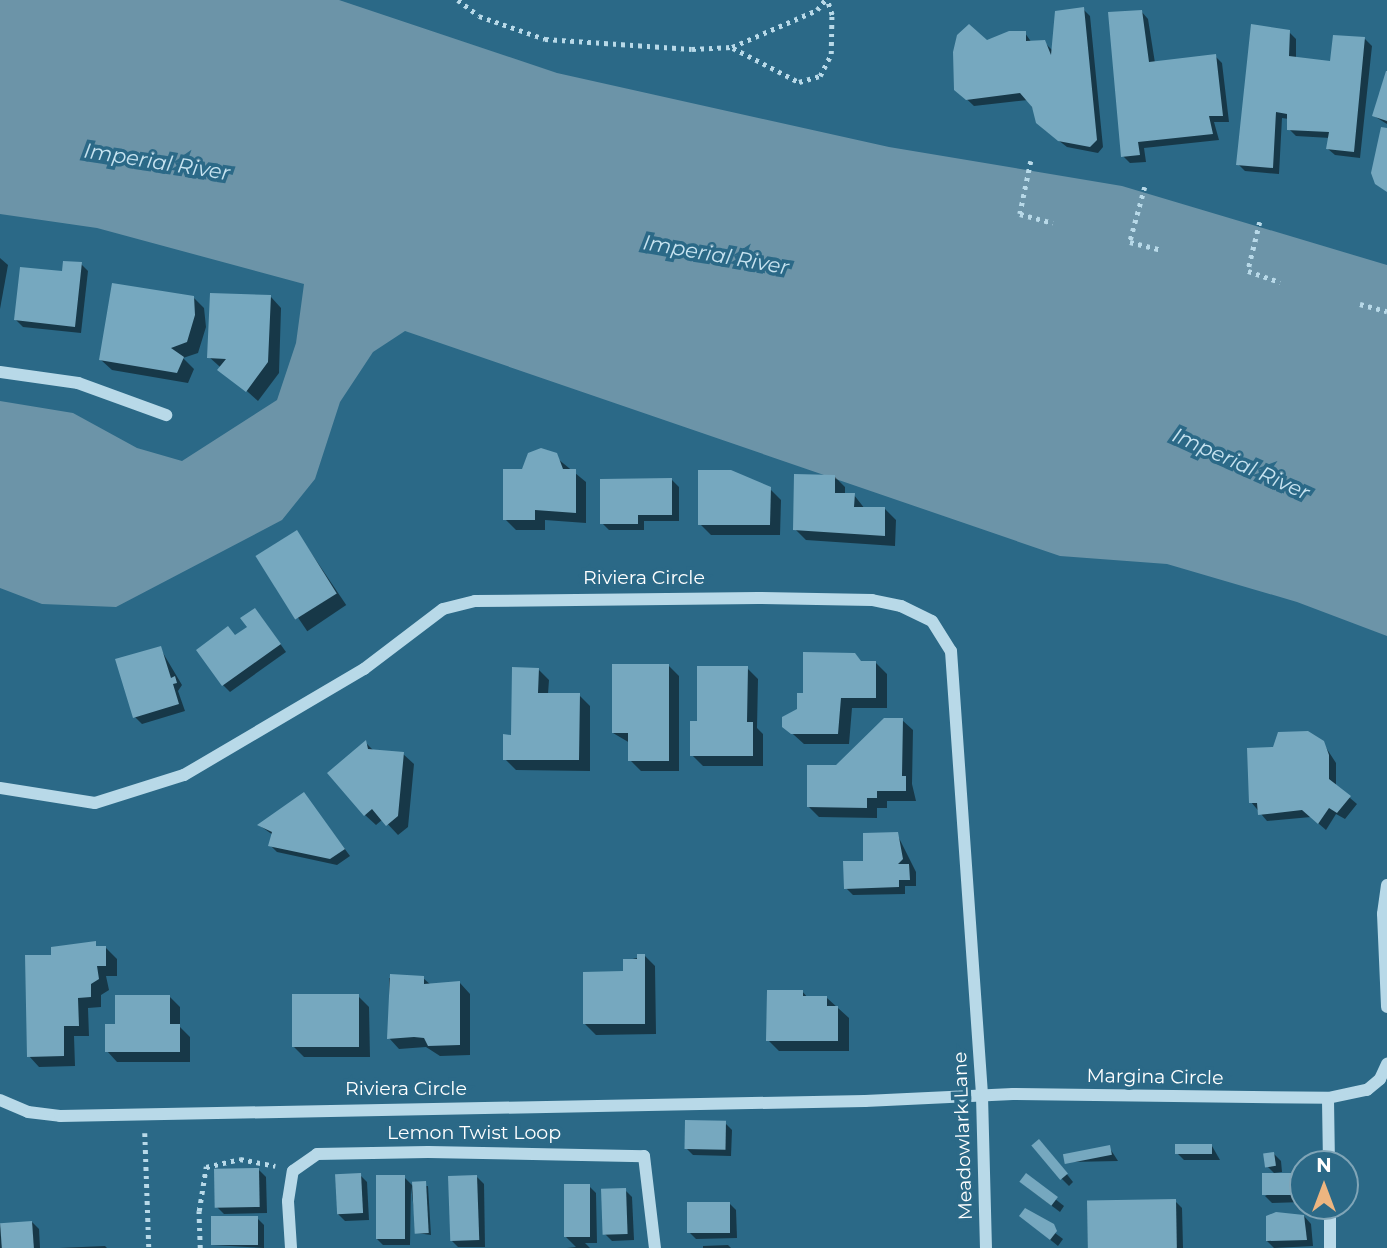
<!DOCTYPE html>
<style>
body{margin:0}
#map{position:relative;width:1387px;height:1248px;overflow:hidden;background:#2b6987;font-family:Montserrat,sans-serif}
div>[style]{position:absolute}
.water>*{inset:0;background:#6c94a8}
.shadow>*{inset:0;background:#0007;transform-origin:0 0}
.building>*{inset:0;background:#76a8bf;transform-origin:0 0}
.path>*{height:4.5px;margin-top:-2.25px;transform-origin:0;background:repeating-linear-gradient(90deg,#b8d9e8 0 3.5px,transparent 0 8.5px)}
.minor>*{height:12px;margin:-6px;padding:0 6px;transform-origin:6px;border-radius:6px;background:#b8d9e8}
span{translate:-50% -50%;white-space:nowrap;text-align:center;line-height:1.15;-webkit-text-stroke:7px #2b6987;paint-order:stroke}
.street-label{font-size:19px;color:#fff}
.water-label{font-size:21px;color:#c7e3f0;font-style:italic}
.north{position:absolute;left:1289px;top:1150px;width:70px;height:70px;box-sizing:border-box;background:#2b6987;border:2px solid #80a5b7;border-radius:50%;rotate:0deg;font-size:19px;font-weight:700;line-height:28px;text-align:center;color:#fff}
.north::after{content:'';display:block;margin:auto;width:24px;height:32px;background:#edb580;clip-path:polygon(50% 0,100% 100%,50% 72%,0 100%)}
</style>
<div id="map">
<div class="water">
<i style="clip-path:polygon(0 0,339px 0,557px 73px,889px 147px,1122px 186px,1387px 265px,1387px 636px,1297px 602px,1167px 564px,1060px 556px,405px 331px,373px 352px,340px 402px,315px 479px,282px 520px,116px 607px,42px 604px,0 588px,0 401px,73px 413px,137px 448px,182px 461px,277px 400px,296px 343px,304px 284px,97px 228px,0 214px)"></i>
</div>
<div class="shadow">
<i style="clip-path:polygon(1083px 9px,1090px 16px,1103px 147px,1098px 153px,1067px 147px,1045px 130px,1028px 100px,974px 106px,956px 89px,987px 42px,1025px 33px,1032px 43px,1044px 42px,1053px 51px)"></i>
<i style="clip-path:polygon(1141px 11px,1148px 19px,1155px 63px,1215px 56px,1222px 63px,1229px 122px,1214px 122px,1219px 140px,1144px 148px,1146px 162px,1130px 163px,1123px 156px)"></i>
<i style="clip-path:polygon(1289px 32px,1296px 39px,1296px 59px,1332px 63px,1365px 39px,1372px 46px,1360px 158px,1335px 155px,1328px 149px,1330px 138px,1296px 136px,1289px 129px,1289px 119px,1282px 118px,1279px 174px,1245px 171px,1238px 164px)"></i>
<i style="clip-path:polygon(1387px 75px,1387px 124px,1374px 116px)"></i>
<i style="clip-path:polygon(0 258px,8px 265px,0 309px)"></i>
<i style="clip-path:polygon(81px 264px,88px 271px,81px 333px,23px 327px,16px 320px)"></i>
<i style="clip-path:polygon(193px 297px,204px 308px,206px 327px,198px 353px,183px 358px,194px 369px,188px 383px,112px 370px,101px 360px)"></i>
<i style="clip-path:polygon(271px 297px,281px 308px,279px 373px,258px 401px,209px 357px)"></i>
<i style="clip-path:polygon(547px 450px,586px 482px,586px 523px,545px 520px,545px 530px,516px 530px,505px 519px,523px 471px)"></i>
<i style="clip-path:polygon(834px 476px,845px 487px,845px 495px,854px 495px,865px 509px,885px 509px,896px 520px,895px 546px,806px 540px,795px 529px)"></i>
<i style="clip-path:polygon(672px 480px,679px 487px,679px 521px,644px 521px,644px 530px,609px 530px,602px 523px)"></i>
<i style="clip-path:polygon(770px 489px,781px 500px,780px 535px,711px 535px,700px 524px)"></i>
<i style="left:297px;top:532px;width:88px;height:47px;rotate:56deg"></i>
<i style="clip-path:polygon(261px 617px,286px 652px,230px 692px,223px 685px,236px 637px)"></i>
<i style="clip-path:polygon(160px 648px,182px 685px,178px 691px,185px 711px,142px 724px,135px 717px)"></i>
<i style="clip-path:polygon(863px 663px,876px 663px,887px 674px,887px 708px,852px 708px,849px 744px,804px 744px,784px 726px,799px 710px,805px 695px)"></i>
<i style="clip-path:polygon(668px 665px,679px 676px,679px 771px,641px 771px,630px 760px,630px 743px,613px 733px)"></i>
<i style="clip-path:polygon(747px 668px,758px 679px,757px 728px,763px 734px,763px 766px,703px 766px,692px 755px,698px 723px)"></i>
<i style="clip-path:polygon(538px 669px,549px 680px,548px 694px,579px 695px,590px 706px,590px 771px,516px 770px,505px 759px)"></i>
<i style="clip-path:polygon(902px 720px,913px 730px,912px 784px,916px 801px,887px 801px,887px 808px,877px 808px,877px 818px,819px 817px,808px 806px,836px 767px)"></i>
<i style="clip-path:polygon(365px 742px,374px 751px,403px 754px,414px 764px,408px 827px,398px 835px,383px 819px,376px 825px,365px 815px)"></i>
<i style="clip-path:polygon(1323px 743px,1336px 763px,1336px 786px,1357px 804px,1345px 819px,1336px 814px,1326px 830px,1311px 817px,1267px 821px,1251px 802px)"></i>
<i style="clip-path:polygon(304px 794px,350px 856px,337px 865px,277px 852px,270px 845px,273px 835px,259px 825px)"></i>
<i style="clip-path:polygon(897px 834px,916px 872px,916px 886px,905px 886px,905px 894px,853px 895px,846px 888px)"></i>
<i style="clip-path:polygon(106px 948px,117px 959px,117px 976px,106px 976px,109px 990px,101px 995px,101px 1007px,88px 1008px,89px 1036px,74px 1036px,75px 1066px,39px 1067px,29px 1056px,53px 956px)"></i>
<i style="clip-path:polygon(645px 956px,655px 966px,656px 1034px,596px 1035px,585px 1024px,624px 973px,624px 961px)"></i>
<i style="clip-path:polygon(389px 978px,423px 978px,431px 985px,460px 983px,470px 994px,470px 1055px,440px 1056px,426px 1047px,399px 1049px,389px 1038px)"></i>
<i style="clip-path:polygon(802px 991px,808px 998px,827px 998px,849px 1018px,849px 1051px,779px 1051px,768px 1040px)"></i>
<i style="clip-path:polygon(169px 996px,180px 1007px,180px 1027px,190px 1037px,190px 1062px,117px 1062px,107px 1051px,117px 1026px)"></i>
<i style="clip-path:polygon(358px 996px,369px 1007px,370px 1057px,304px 1057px,293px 1046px)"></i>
<i style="clip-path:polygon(725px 1123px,732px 1130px,731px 1156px,693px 1155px,686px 1148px)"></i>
<i style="clip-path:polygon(1212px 1146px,1220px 1160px,1184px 1160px,1177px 1153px)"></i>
<i style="clip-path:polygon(1109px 1147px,1118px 1161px,1070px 1162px,1063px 1155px)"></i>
<i style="clip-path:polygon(1046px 1148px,1073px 1182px,1069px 1186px,1062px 1179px)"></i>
<i style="clip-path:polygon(1274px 1154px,1281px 1161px,1282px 1172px,1274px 1173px,1267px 1166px)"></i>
<i style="clip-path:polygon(259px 1170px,266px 1177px,267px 1213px,224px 1214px,217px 1207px)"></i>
<i style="clip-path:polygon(360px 1175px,367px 1182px,369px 1220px,345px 1221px,338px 1214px)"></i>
<i style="clip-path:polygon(1303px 1175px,1303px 1202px,1272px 1203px,1265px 1196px)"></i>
<i style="clip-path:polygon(1026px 1176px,1064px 1206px,1060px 1212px,1028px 1188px)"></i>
<i style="clip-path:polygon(404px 1177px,414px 1187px,428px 1186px,431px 1235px,417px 1233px,411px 1187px,410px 1245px,383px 1245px,376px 1238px)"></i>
<i style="clip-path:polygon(477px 1177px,484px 1184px,485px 1247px,458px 1247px,451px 1240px)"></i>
<i style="clip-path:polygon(589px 1186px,596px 1193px,597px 1243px,585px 1243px,590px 1248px,567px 1248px,576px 1247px,566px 1237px)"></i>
<i style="clip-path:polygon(625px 1190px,632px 1197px,634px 1240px,612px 1241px,605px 1234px)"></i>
<i style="clip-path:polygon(1175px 1201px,1182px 1208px,1183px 1248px,1089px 1248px)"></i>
<i style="clip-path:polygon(729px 1203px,736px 1210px,737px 1238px,696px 1239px,689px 1232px)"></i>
<i style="clip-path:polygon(1026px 1211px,1063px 1239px,1058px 1246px,1021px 1216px)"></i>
<i style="clip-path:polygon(1304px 1216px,1311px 1224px,1313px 1246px,1274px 1248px,1267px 1241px)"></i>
<i style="clip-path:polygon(257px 1218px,264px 1225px,264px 1248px,212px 1245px)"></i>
<i style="clip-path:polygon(32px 1222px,39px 1229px,40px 1248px,0 1248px,0 1224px)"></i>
<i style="clip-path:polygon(728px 1245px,731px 1248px,703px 1248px,703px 1246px)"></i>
<i style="clip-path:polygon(105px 1246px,107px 1248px,59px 1248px)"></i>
</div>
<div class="building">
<i style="clip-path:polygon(1084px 7px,1097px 140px,1090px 147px,1058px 141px,1036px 123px,1032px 107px,1020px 93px,966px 100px,954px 90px,953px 52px,957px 35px,969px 24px,987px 40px,1009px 31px,1026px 31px,1026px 41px,1045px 40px,1051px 55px,1055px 11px)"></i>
<i style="clip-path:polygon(1142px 10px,1149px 62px,1216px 54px,1223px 116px,1209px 116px,1213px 134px,1138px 142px,1140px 155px,1121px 157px,1108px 12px)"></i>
<i style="clip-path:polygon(1251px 24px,1290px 30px,1289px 56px,1330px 61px,1333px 35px,1365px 37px,1354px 152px,1326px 149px,1329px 132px,1287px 130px,1287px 114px,1276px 112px,1273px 168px,1236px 165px)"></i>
<i style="clip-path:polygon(1386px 71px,1387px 71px,1387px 121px,1372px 116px)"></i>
<i style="clip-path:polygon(1381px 127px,1387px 128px,1387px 192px,1375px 184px,1371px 173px)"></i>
<i style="clip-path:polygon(63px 261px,82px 262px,75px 327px,14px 320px,20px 267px,62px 271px)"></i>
<i style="clip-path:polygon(112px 283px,194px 296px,195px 315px,187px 342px,171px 348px,184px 357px,177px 373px,99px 360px)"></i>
<i style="clip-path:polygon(210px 293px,271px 295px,268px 362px,246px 392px,217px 370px,226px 359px,207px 358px)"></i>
<i style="clip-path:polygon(541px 448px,557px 453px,563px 469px,576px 469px,576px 513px,535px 510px,535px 520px,503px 520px,503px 469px,522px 469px,528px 453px)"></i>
<i style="clip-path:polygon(698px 470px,731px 470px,771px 487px,770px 525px,698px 525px)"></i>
<i style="clip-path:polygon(794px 474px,835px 475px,835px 493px,855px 493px,854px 507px,885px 507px,885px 536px,793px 530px)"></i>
<i style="clip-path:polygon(672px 478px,672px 515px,638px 515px,638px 524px,600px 524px,600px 479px)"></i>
<i style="left:297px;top:530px;width:75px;height:49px;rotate:58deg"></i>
<i style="clip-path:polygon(255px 608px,281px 644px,222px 686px,196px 650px,228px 626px,235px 635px,247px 627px,240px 618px)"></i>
<i style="clip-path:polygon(161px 646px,171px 678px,175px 676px,177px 683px,173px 684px,179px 704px,133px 718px,115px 659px)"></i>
<i style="clip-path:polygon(803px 652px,855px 653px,861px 661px,876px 661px,876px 698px,841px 698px,838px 734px,791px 734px,782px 727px,782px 717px,797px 709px,797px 693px,803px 693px)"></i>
<i style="clip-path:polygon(612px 664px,669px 664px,669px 761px,628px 761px,628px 733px,612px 733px)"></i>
<i style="clip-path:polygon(697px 666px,748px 666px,747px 722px,753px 722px,753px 756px,690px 756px,690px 721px,697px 721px)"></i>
<i style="clip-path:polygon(512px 667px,539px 668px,538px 693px,580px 693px,579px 760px,503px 760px,503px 734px,511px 735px)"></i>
<i style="clip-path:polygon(884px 718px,903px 718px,902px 776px,906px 776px,906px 791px,877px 791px,877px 798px,867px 798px,867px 808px,807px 807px,807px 765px,836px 765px)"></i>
<i style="clip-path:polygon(1308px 731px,1324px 741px,1329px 755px,1329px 779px,1351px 796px,1337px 813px,1329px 808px,1318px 824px,1302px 810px,1258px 815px,1257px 803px,1249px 803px,1247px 748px,1273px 747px,1278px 732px)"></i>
<i style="clip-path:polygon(366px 740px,368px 749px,404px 752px,398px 816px,386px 826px,372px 809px,364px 816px,327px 773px)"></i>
<i style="clip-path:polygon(304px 792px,345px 849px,330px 859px,268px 846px,272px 832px,257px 825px)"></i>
<i style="clip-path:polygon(898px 832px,903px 859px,898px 864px,909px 864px,910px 880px,899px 880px,899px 887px,844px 889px,843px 861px,863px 861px,863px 833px)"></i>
<i style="clip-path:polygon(96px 941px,96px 946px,106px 946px,106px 966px,97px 966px,99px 979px,91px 984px,91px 997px,78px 998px,79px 1026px,64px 1026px,64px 1056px,27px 1057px,25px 955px,51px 955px,51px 947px)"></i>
<i style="clip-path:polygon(637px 954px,645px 954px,645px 1024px,583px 1024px,583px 972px,623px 971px,623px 959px,637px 959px)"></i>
<i style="clip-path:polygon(390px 974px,424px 976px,424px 984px,460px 981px,460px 1045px,428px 1046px,424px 1038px,414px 1037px,387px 1039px)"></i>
<i style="clip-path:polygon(767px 990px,803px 990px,803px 996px,827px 996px,827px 1006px,838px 1006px,838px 1041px,766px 1041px)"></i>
<i style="left:359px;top:994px;width:53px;height:67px;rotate:90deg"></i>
<i style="clip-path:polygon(115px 995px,170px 995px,170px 1024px,180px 1024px,180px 1052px,105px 1052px,105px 1024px,115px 1024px)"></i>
<i style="left:685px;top:1120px;width:41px;height:29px;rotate:1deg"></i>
<i style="left:1039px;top:1139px;width:45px;height:10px;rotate:50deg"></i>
<i style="left:1175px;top:1144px;width:37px;height:10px"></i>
<i style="left:1110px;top:1145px;width:10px;height:48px;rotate:79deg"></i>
<i style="left:1274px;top:1152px;width:14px;height:11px;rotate:82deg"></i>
<i style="left:259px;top:1168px;width:39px;height:45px;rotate:89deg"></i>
<i style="left:361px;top:1173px;width:40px;height:26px;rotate:87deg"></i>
<i style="left:1026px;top:1173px;width:40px;height:11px;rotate:37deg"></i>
<i style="left:1303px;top:1173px;width:22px;height:41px;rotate:90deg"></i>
<i style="left:376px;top:1175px;width:29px;height:64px"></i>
<i style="left:477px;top:1175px;width:65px;height:29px;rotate:88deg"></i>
<i style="left:426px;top:1181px;width:52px;height:14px;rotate:87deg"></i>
<i style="left:590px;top:1184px;width:53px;height:26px;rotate:90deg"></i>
<i style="left:626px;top:1188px;width:46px;height:25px;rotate:88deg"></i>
<i style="left:1176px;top:1199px;width:49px;height:89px;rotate:89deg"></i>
<i style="left:687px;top:1202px;width:43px;height:31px"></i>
<i style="clip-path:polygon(1025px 1208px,1054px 1224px,1057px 1231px,1050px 1240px,1019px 1216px)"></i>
<i style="clip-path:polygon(1276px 1212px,1304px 1215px,1307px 1240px,1266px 1241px,1266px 1216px)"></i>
<i style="left:211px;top:1216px;width:47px;height:29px"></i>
<i style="left:32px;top:1221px;width:27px;height:32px;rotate:86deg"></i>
</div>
<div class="path">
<i style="left:458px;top:0;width:26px;rotate:37deg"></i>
<i style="left:479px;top:16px;width:70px;rotate:19.2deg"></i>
<i style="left:545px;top:39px;width:147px;rotate:3.9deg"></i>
<i style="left:692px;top:49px;width:40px;rotate:-2.9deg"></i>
<i style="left:732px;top:47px;width:93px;rotate:-23.5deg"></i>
<i style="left:817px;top:10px;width:13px;rotate:-51deg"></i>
<i style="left:733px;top:48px;width:74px;rotate:27.3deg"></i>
<i style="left:799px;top:82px;width:22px;rotate:-16deg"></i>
<i style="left:820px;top:76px;width:25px;rotate:-63deg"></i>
<i style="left:831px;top:54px;width:39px;rotate:-89deg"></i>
<i style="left:832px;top:15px;width:16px;rotate:-108deg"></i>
<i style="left:1031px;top:161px;width:54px;rotate:101.7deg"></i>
<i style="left:1020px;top:214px;width:34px;rotate:15deg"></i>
<i style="left:1145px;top:187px;width:57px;rotate:105.3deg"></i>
<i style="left:1130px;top:242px;width:33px;rotate:14deg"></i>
<i style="left:1260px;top:222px;width:50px;rotate:103.8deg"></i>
<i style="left:1248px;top:271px;width:34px;rotate:19deg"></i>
<i style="left:1360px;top:304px;width:28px;rotate:15deg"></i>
<i style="left:145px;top:1133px;width:115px;rotate:88deg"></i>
<i style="left:200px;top:1248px;width:37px;rotate:-92deg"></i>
<i style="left:199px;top:1211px;width:45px;rotate:-81deg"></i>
<i style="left:206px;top:1167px;width:35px;rotate:-13deg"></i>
<i style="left:240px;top:1159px;width:36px;rotate:11deg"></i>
</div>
<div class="minor">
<i style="left:0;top:372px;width:79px;rotate:8deg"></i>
<i style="left:78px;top:383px;width:94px;rotate:20deg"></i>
<i style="left:0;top:788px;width:96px;rotate:9deg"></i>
<i style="left:95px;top:803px;width:93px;rotate:-17.5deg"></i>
<i style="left:184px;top:775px;width:209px;rotate:-30.5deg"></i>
<i style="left:364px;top:669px;width:99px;rotate:-37.2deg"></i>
<i style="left:443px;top:609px;width:33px;rotate:-14deg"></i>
<i style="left:475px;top:601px;width:283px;rotate:-0.6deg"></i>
<i style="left:758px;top:598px;width:114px;rotate:1deg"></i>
<i style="left:872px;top:600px;width:30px;rotate:12deg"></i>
<i style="left:901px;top:606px;width:34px;rotate:26deg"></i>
<i style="left:932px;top:621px;width:36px;rotate:58deg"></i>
<i style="left:951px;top:651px;width:446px;rotate:86deg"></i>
<i style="left:982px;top:1096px;width:152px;rotate:88.5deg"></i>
<i style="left:1387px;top:885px;width:29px;rotate:98deg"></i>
<i style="left:1383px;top:914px;width:93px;rotate:87.5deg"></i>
<i style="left:0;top:1100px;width:30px;rotate:23deg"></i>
<i style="left:28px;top:1112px;width:32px;rotate:7deg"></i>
<i style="left:60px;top:1116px;width:805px;rotate:-1.07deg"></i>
<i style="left:865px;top:1101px;width:148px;rotate:-2.7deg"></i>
<i style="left:1013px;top:1094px;width:315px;rotate:0.7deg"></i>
<i style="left:1329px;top:1164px;width:66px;rotate:-90.9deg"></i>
<i style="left:1328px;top:1098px;width:40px;rotate:-12deg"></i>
<i style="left:1367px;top:1090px;width:17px;rotate:-40deg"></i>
<i style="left:1380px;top:1079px;width:17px;rotate:-65deg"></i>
<i style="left:1330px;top:1206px;width:42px;rotate:90deg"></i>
<i style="left:291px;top:1248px;width:47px;rotate:-93.7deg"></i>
<i style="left:288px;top:1201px;width:30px;rotate:-81deg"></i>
<i style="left:293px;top:1171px;width:29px;rotate:-35deg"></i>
<i style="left:317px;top:1154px;width:111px;rotate:-1deg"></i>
<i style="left:428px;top:1152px;width:216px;rotate:1.1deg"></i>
<i style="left:644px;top:1156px;width:93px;rotate:83.2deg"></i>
</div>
<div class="street-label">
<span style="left:644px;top:578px">Riviera Circle</span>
<span style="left:1155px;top:1077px;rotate:1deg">Margina Circle</span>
<span style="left:406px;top:1089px">Riviera Circle</span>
<span style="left:474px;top:1133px">Lemon Twist Loop</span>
<span style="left:963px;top:1136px;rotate:-92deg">Meadowlark Lane</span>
</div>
<div class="water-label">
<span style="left:157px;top:162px;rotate:9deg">Imperial River</span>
<span style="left:716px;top:255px;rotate:10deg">Imperial River</span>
<span style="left:1241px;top:464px;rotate:24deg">Imperial River</span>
</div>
<div class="north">N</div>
</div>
